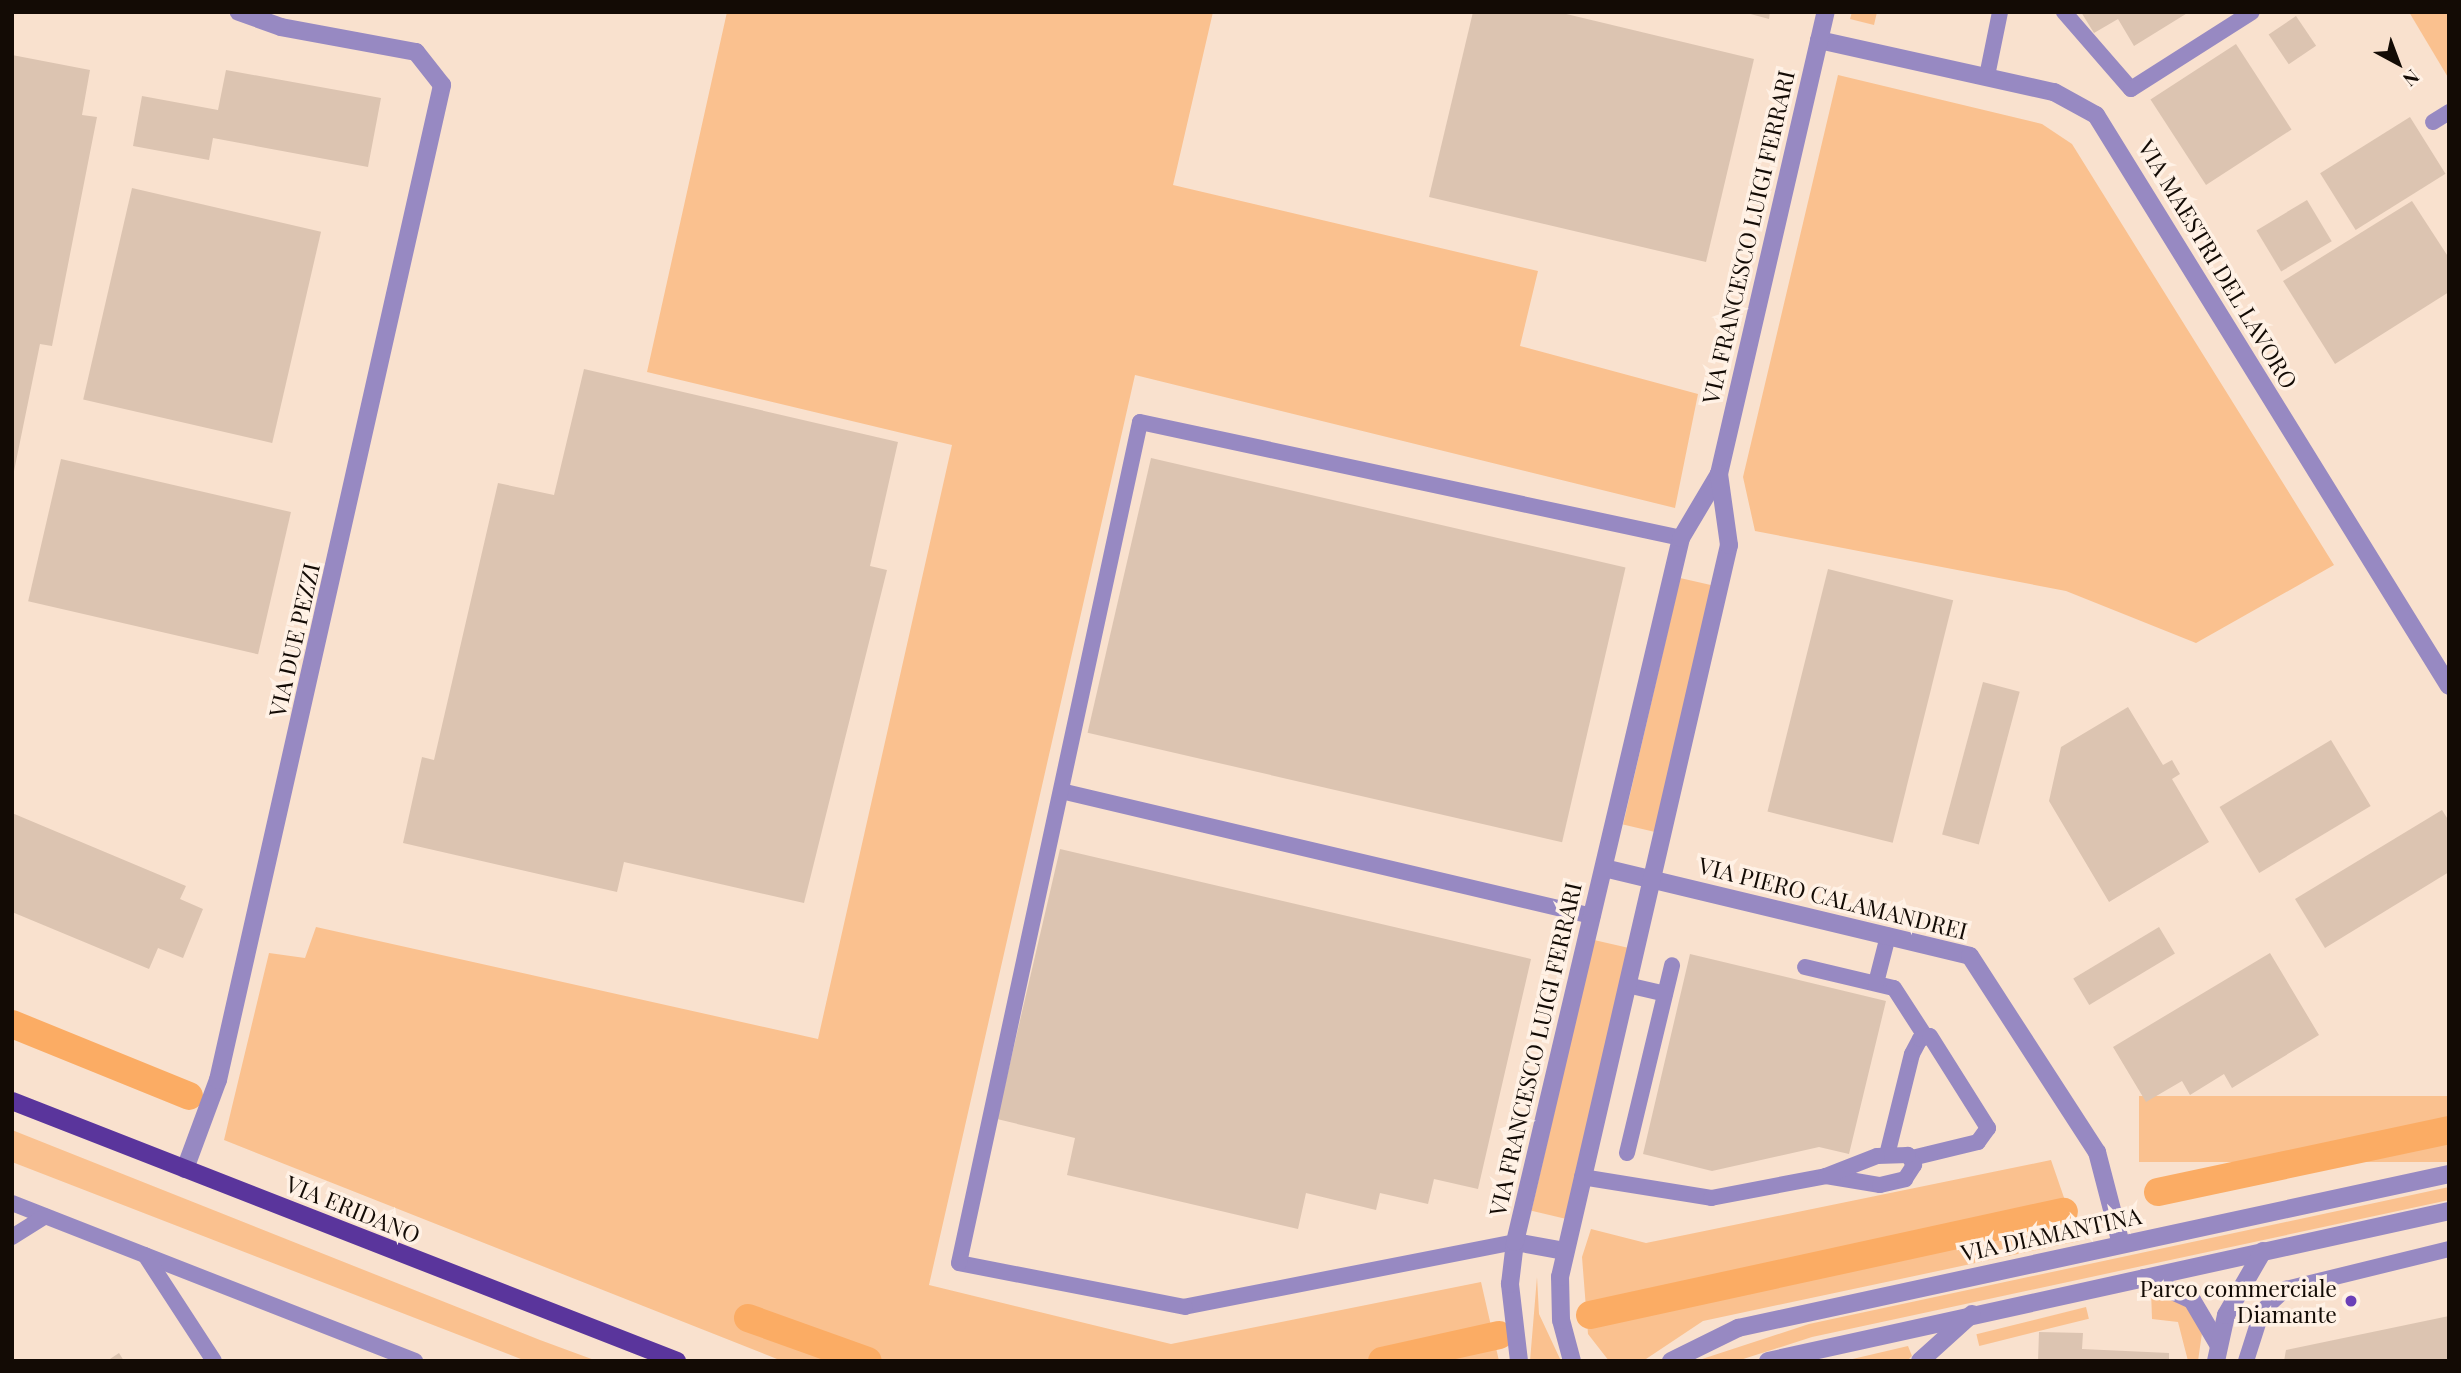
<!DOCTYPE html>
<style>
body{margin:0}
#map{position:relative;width:2461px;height:1373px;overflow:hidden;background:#f9e1ce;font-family:"Playfair Display",serif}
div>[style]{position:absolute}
.green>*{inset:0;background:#fac18f;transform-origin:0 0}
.canal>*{height:28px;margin:-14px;padding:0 14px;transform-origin:14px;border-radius:14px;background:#fbac64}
.building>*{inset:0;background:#dcc4b1;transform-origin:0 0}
.service>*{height:16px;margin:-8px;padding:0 8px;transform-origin:8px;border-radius:8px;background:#9789c2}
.minor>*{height:18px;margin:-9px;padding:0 9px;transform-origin:9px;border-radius:9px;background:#9789c2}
.primary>*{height:18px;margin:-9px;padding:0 9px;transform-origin:9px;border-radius:9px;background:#5a359c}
.dots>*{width:19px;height:19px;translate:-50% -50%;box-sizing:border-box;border:4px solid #fff1e5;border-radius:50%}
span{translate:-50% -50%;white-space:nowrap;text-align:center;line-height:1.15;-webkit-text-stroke:7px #fff1e5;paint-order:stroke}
.street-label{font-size:23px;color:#130b05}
.poi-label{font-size:23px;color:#130b05}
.right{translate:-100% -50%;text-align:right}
.frame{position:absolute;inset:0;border:14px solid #130b05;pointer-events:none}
.north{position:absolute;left:2363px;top:28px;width:70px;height:70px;-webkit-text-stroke:5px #fff1e5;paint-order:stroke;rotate:139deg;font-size:19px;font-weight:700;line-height:28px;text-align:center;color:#130b05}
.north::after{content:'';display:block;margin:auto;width:24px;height:32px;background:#130b05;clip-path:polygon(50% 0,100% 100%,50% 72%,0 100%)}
</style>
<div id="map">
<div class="green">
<i style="clip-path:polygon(727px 12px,1213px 12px,1173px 185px,1538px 271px,1520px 346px,1698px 394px,1675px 508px,1135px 375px,929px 1285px,1171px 1344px,1481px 1282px,1499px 1361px,782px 1361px,224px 1140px,269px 953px,305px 958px,316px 927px,818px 1039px,952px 445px,647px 372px)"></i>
<i style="clip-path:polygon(1852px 12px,1877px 12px,1874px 25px,1850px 19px)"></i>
<i style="clip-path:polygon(2409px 12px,2449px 12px,2449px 79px)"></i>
<i style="clip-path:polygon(1838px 75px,2042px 124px,2072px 144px,2334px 565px,2196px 643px,2066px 591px,1755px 531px,1743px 477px)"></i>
<i style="left:1680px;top:578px;width:35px;height:253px;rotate:13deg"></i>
<i style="left:1594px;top:940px;width:37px;height:278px;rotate:13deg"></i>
<i style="left:2449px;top:1096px;width:66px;height:310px;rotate:90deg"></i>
<i style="clip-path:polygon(12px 1130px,540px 1340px,597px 1361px,526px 1361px,12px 1162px)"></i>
<i style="clip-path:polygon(2051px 1160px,2079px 1241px,1703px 1321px,1643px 1361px,1609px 1361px,1588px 1334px,1582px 1257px,1591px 1229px,1646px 1243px)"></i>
<i style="clip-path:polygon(2449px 1187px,2449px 1200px,1812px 1337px,1737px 1361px,1696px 1361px,1809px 1324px)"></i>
<i style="clip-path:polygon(1537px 1277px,1539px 1314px,1561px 1361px,1530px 1361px)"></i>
<i style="clip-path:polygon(2151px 1290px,2185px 1303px,2202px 1333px,2198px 1361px,2188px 1361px,2178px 1322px,2152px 1319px)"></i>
<i style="left:2086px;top:1307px;width:12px;height:113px;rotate:76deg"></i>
<i style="clip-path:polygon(1908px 1346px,1912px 1356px,1907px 1361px,1844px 1361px)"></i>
</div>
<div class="canal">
<i style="left:12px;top:1024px;width:191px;rotate:22.1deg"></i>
<i style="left:2158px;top:1192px;width:298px;rotate:-12deg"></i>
<i style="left:1590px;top:1315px;width:485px;rotate:-12.3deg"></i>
<i style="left:748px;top:1318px;width:127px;rotate:19.7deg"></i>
<i style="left:1382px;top:1361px;width:120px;rotate:-12.5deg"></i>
</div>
<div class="building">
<i style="clip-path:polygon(1473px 12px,1558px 12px,1754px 59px,1706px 262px,1429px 197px)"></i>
<i style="clip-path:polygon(1743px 12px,1770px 12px,1769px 19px)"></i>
<i style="clip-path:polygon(2081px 12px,2189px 12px,2134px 46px,2118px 19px,2094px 33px)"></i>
<i style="left:2296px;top:16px;width:36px;height:33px;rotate:56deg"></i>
<i style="left:2236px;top:44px;width:102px;height:102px;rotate:57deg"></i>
<i style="clip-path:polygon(12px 55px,90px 70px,82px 115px,97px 117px,52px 346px,40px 344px,13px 476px)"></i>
<i style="clip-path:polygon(226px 70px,381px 98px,368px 167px,213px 138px,209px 160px,133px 146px,142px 96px,218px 110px)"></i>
<i style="left:2410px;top:117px;width:67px;height:106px;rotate:58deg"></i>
<i style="left:132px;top:188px;width:194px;height:217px;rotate:13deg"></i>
<i style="left:2307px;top:200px;width:48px;height:59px;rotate:59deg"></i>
<i style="clip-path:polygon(2412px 201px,2449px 258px,2449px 292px,2335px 364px,2283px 281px)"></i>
<i style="clip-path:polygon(584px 369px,898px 442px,870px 566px,887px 570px,804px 903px,624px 862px,617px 892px,403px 843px,422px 757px,434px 760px,498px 483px,554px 495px)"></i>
<i style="left:1151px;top:458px;width:487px;height:282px;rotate:13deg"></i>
<i style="left:61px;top:459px;width:236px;height:146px;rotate:13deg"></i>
<i style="left:1828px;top:569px;width:129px;height:250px;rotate:14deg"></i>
<i style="left:1983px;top:682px;width:38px;height:158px;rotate:15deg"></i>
<i style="clip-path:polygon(2128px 707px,2163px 765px,2172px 760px,2180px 774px,2172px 779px,2209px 842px,2109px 902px,2049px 801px,2061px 747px)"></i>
<i style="left:2331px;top:740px;width:77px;height:130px;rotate:59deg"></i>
<i style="clip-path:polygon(2442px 810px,2449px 821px,2449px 872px,2325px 948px,2295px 899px)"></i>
<i style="clip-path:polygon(12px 813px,186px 886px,180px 899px,203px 909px,183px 958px,158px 948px,149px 969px,12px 912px)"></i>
<i style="clip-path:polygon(1060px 849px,1531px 959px,1478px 1189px,1434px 1179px,1428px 1204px,1380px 1193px,1376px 1210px,1306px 1193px,1298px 1229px,1067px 1175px,1075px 1138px,997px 1119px)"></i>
<i style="left:2159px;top:927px;width:31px;height:100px;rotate:59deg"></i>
<i style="clip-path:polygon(2270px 953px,2319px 1035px,2232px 1088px,2224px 1074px,2190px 1095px,2182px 1081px,2146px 1102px,2113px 1047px)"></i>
<i style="clip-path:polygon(1690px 954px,1886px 1001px,1849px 1154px,1819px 1147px,1712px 1171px,1643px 1154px)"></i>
<i style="clip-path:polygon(2449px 1316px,2449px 1361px,2284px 1361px,2286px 1350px)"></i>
<i style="clip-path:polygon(2039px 1332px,2083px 1333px,2082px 1349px,2169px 1353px,2169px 1361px,2038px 1361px)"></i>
<i style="clip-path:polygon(119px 1353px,124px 1361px,107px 1361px)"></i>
</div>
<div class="service">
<i style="left:2064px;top:12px;width:102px;rotate:49deg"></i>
<i style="left:2131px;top:89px;width:143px;rotate:-32.5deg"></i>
<i style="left:1987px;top:76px;width:65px;rotate:-78.5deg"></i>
<i style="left:2433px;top:122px;width:19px;rotate:-32deg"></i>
<i style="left:1061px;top:791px;width:546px;rotate:13.25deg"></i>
<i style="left:1805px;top:967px;width:91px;rotate:13.3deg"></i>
<i style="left:1894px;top:988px;width:57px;rotate:57.1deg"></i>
<i style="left:1876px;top:983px;width:49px;rotate:-75.7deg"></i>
<i style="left:1627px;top:985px;width:39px;rotate:13deg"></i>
<i style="left:1627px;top:1153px;width:193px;rotate:-76.5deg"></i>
<i style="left:1887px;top:1155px;width:104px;rotate:-76.1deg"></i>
<i style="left:1912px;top:1054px;width:17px;rotate:-62deg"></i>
<i style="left:1920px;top:1039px;width:10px;rotate:-17deg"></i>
<i style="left:1930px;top:1036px;width:109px;rotate:57.8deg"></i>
<i style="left:1988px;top:1128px;width:17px;rotate:126deg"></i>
<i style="left:1978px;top:1142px;width:68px;rotate:166.4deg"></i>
<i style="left:1582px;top:1177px;width:131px;rotate:9.2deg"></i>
<i style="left:1711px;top:1198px;width:117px;rotate:-10.8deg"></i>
<i style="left:1826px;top:1176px;width:55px;rotate:9.5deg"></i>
<i style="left:1880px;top:1185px;width:26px;rotate:-13deg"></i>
<i style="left:1905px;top:1179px;width:17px;rotate:-57deg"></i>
<i style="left:1914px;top:1165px;width:12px;rotate:-121deg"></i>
<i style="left:1908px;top:1155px;width:31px;rotate:178deg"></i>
<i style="left:1877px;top:1156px;width:55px;rotate:158.6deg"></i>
<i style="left:12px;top:1203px;width:433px;rotate:21.4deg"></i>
<i style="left:12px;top:1237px;width:39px;rotate:-32deg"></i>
<i style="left:1515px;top:1242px;width:336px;rotate:168.9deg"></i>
<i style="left:1185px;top:1307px;width:230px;rotate:-169deg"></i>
<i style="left:959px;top:1263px;width:860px;rotate:-77.85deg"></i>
<i style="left:1140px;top:422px;width:553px;rotate:12.1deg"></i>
<i style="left:145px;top:1255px;width:126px;rotate:56.9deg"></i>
<i style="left:2246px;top:1361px;width:52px;rotate:-72.3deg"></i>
<i style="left:2262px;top:1311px;width:33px;rotate:-43deg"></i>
<i style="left:2286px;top:1289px;width:168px;rotate:-13.8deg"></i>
</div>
<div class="minor">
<i style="left:1819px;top:40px;width:241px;rotate:12.5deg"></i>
<i style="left:2054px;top:92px;width:48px;rotate:28.7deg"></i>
<i style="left:2096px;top:115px;width:671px;rotate:58.28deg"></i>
<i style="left:1604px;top:868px;width:376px;rotate:13.5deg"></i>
<i style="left:1970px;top:956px;width:234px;rotate:57.1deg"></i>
<i style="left:2097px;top:1152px;width:95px;rotate:75.4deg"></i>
<i style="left:185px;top:1169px;width:95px;rotate:-69.7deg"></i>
<i style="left:218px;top:1080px;width:1020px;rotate:-77.31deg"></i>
<i style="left:442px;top:85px;width:42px;rotate:-128.2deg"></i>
<i style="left:416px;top:52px;width:137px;rotate:-169.5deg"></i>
<i style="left:281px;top:27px;width:45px;rotate:-160.3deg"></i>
<i style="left:1515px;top:1242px;width:51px;rotate:10.2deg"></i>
<i style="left:2144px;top:1278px;width:53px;rotate:24.6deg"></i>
<i style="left:2192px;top:1300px;width:51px;rotate:59.4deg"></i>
<i style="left:1519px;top:1361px;width:78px;rotate:-96.7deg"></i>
<i style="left:1510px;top:1284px;width:42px;rotate:-83.2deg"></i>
<i style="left:1515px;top:1242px;width:723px;rotate:-76.73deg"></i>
<i style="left:1681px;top:538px;width:74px;rotate:-59.3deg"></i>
<i style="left:1719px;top:474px;width:474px;rotate:-77deg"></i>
<i style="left:1572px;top:1361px;width:42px;rotate:-105deg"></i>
<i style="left:1561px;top:1320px;width:43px;rotate:-91.3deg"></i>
<i style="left:1560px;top:1277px;width:751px;rotate:-77deg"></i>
<i style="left:1729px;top:545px;width:72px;rotate:-98deg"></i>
<i style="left:1671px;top:1361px;width:75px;rotate:-26.2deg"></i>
<i style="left:1738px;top:1328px;width:727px;rotate:-12.22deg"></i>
<i style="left:1768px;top:1361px;width:697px;rotate:-12.42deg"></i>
<i style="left:1920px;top:1361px;width:70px;rotate:-42.1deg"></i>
<i style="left:2216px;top:1361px;width:47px;rotate:-77.7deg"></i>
<i style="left:2226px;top:1315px;width:74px;rotate:-60deg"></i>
</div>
<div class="primary">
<i style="left:12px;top:1101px;width:714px;rotate:21.35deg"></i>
</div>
<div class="dots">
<i style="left:2351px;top:1301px;background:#6b40b8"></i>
</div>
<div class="street-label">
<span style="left:1748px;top:237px;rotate:-77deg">VIA FRANCESCO LUIGI FERRARI</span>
<span style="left:2218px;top:264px;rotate:59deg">VIA MAESTRI DEL LAVORO</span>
<span style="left:294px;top:640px;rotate:-77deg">VIA DUE PEZZI</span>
<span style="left:1833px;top:898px;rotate:14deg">VIA PIERO CALAMANDREI</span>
<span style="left:1535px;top:1049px;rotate:-77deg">VIA FRANCESCO LUIGI FERRARI</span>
<span style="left:353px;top:1209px;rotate:22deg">VIA ERIDANO</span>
<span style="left:2051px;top:1234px;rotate:-12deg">VIA DIAMANTINA</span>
</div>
<div class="poi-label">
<span class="right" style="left:2337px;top:1301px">Parco commerciale<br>Diamante</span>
</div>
<div class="frame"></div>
<div class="north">N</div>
</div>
